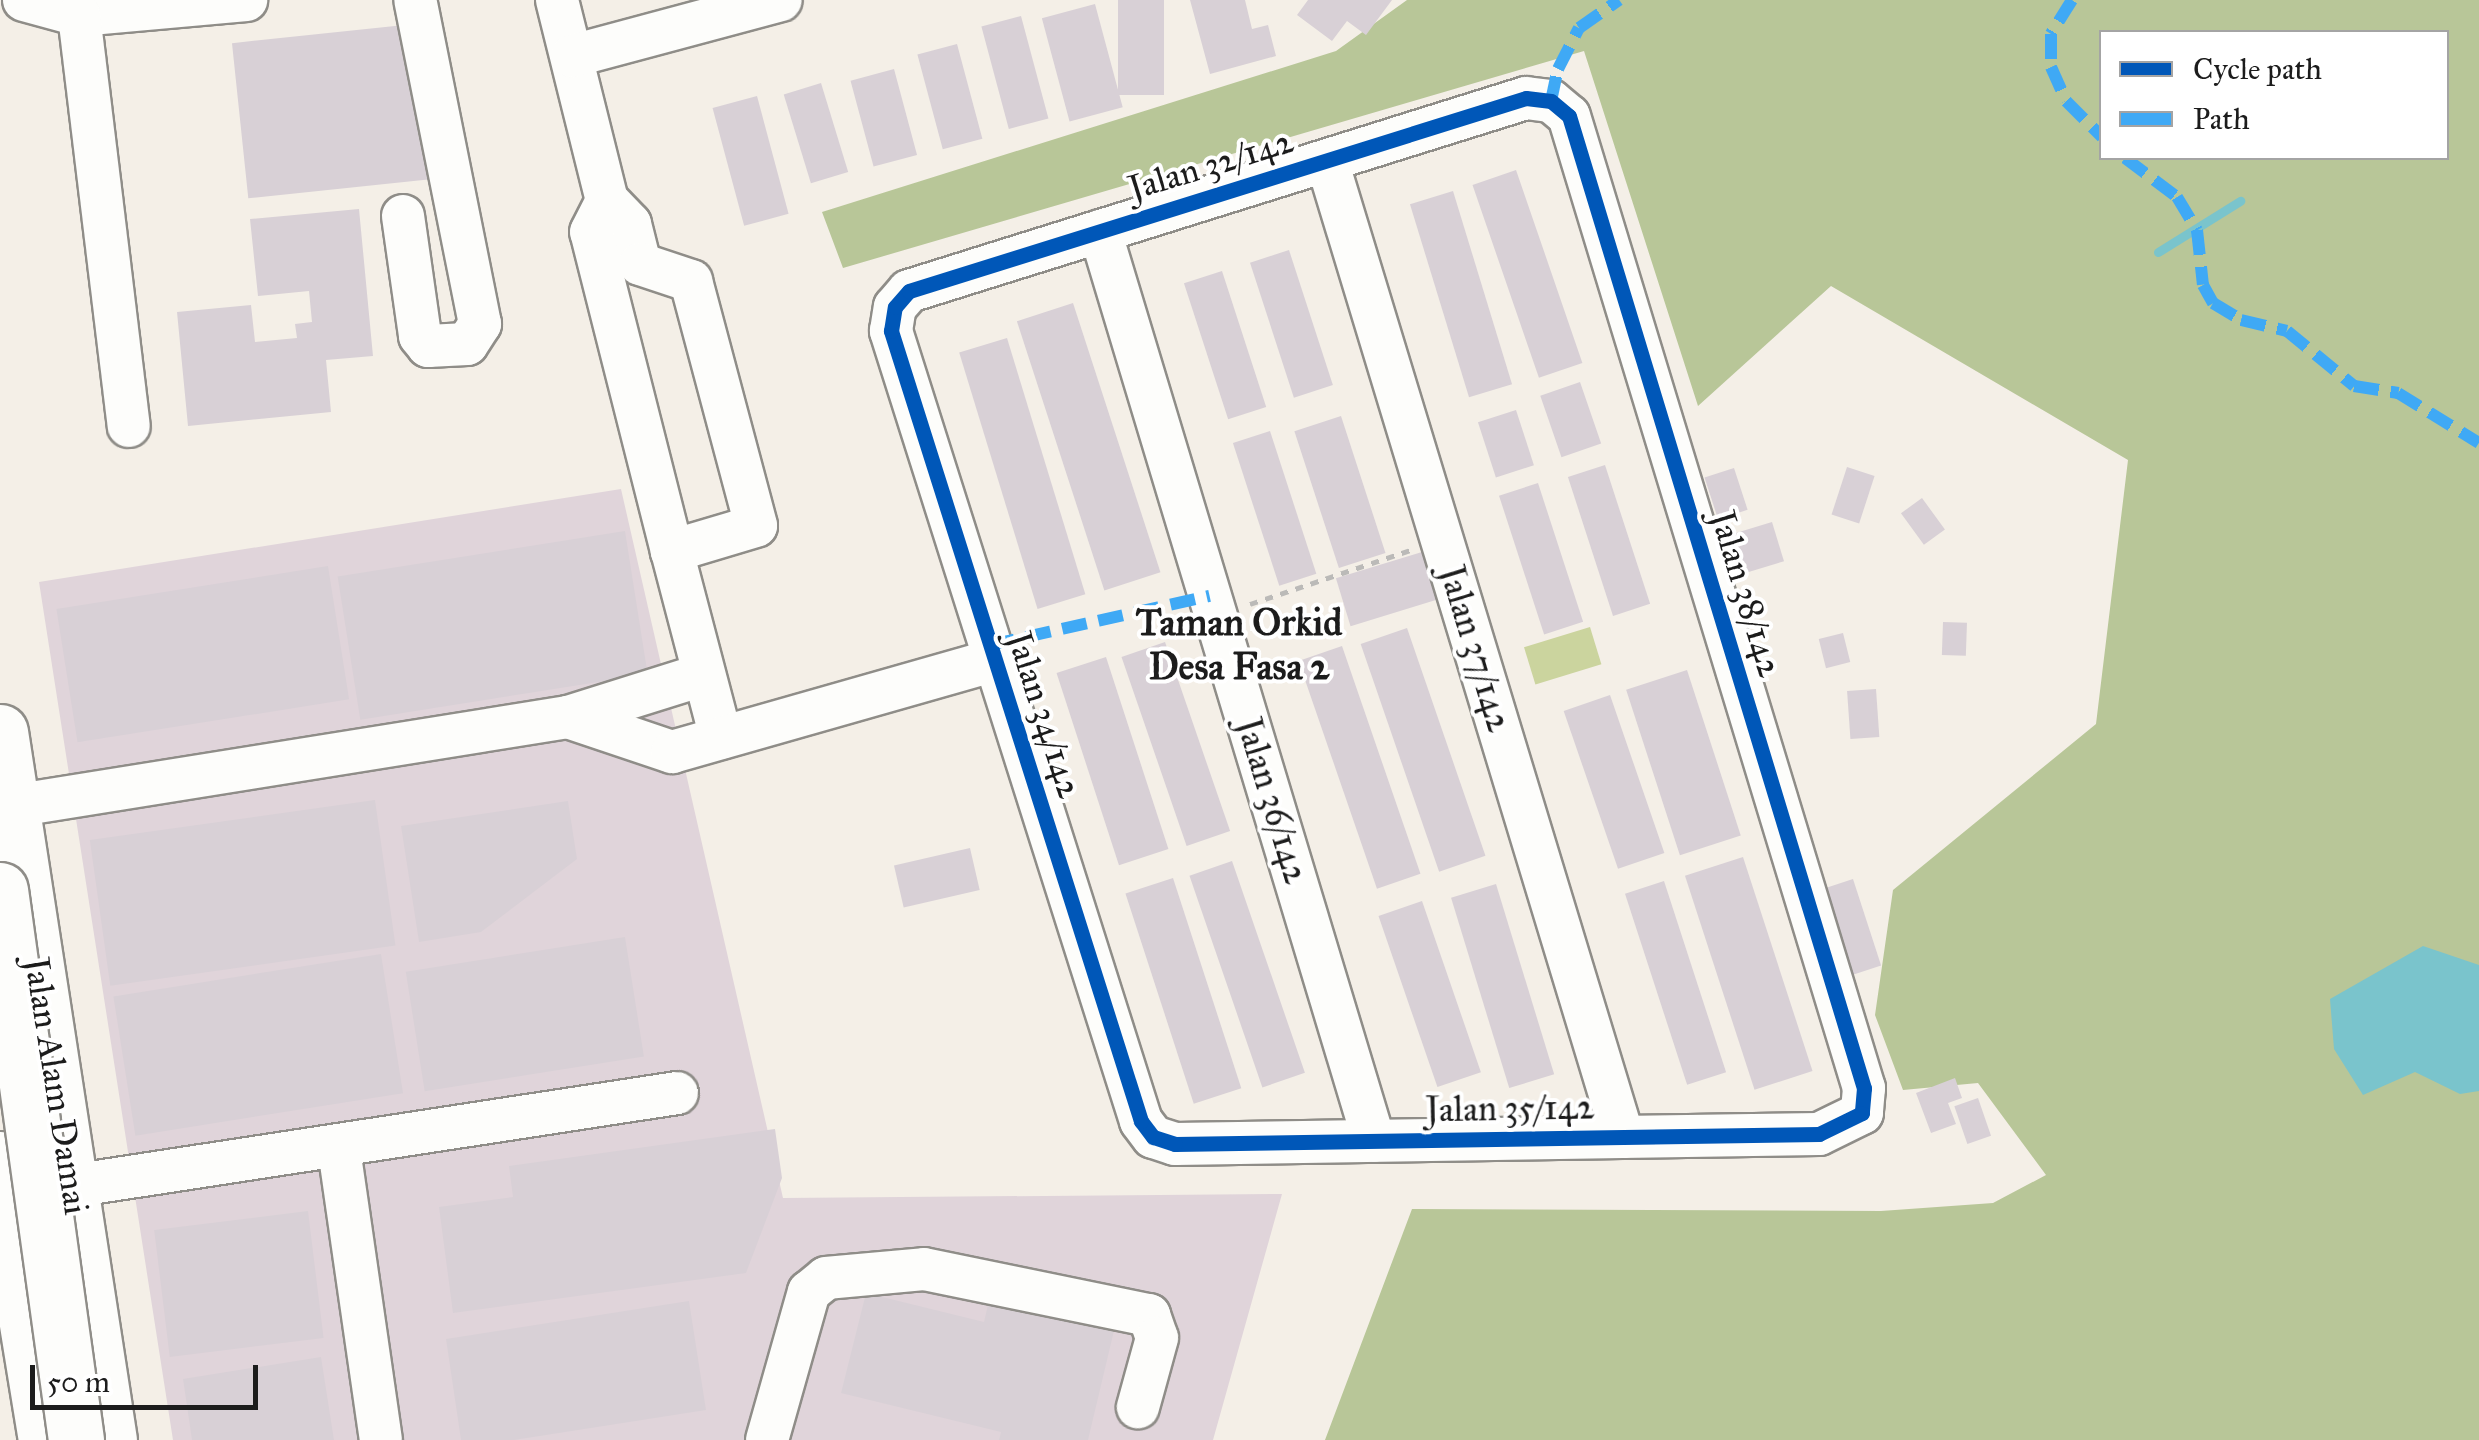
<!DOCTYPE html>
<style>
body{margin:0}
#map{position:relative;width:2479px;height:1440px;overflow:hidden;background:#f4efe7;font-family:"IM FELL Great Primer",serif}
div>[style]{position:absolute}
.industrial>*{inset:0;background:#e0d4da}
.green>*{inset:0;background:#cbd49e;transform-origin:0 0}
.forest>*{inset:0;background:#b8c698}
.water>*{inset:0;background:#7ac4cc}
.stream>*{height:9px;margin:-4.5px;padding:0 4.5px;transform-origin:4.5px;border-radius:4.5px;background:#7ac4cc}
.building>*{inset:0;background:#d8d0d6;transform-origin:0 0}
.path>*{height:5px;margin-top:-2.5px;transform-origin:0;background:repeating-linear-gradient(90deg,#bbbab8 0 8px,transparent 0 16px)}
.roads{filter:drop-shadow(2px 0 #8f8d88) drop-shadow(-2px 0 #8f8d88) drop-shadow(0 2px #8f8d88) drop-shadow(0 -2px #8f8d88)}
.minor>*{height:42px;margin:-21px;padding:0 21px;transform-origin:21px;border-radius:21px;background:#fdfdfb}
.major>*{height:55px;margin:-27.5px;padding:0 27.5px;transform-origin:27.5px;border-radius:27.5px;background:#fdfdfb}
.bridges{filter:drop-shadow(2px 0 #8f8d88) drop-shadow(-2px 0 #8f8d88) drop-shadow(0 2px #8f8d88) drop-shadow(0 -2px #8f8d88)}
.highway-bridge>*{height:55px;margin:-27.5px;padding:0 27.5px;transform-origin:27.5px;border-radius:27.5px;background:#fdfdfb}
.quiet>*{height:12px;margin-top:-6px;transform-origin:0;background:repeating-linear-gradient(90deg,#3fa9f5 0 25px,transparent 0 37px)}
.cycleway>*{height:15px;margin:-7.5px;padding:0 7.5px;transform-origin:7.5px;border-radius:7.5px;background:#0057b8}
span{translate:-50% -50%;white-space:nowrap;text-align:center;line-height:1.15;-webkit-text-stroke:8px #fff;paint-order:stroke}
.street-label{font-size:35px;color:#1c1c1c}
.neighbourhood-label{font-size:38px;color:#1c1c1c;font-weight:700}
.legend{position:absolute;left:2099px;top:30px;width:350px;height:130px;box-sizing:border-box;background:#fff;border:2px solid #a4a4a4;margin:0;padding:12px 18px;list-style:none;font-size:30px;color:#1c1c1c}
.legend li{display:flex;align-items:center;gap:20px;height:50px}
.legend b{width:50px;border:2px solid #a4a4a4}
.scale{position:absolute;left:30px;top:1365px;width:228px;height:45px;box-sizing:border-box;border:5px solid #1c1c1c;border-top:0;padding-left:12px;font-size:30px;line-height:35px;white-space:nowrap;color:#1c1c1c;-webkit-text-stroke:8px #fff;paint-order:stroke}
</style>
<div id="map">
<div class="industrial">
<i style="clip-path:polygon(621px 489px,783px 1198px,1282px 1194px,1213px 1440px,173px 1440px,39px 582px)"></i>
</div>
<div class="green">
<i style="left:1590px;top:627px;width:39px;height:69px;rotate:73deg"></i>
</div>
<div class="forest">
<i style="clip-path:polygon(evenodd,1407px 0,2479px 0,2479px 1440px,1325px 1440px,1412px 1209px,1881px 1211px,1993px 1203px,2046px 1175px,1978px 1083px,1903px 1090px,1875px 1015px,1893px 890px,2096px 724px,2128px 460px,1831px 286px,1698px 406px,1584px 51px,843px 268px,822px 212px,1336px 51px,1407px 0,2102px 32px,2446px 32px,2446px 158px,2102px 158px,2102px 32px)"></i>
</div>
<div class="water">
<i style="clip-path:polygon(2423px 946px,2479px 965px,2479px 1091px,2460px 1094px,2415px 1072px,2363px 1095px,2334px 1049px,2330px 999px)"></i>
</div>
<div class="stream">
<i style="left:2158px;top:252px;width:97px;rotate:-31.9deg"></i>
</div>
<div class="building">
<i style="left:1118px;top:0;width:46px;height:95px"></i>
<i style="clip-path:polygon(1190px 0,1245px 0,1252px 29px,1268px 25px,1276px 56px,1210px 74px)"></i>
<i style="clip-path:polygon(1308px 0,1392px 0,1366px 35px,1347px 21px,1332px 41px,1297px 15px)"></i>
<i style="left:1095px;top:4px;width:107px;height:55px;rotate:75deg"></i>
<i style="left:1021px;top:16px;width:106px;height:41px;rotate:75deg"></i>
<i style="left:414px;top:24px;width:156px;height:183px;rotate:84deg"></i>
<i style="left:957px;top:44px;width:98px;height:41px;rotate:75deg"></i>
<i style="left:894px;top:69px;width:89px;height:45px;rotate:75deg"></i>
<i style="left:821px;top:83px;width:93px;height:39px;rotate:73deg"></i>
<i style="left:757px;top:96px;width:122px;height:46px;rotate:75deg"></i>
<i style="left:1516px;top:170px;width:204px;height:46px;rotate:71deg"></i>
<i style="left:1453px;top:191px;width:202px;height:45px;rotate:73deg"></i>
<i style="clip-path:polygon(359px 209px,373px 356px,326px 360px,331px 412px,188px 426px,177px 312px,251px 305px,255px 342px,297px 338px,295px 324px,312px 322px,309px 291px,258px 296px,250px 219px)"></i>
<i style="left:1289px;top:250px;width:142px;height:41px;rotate:72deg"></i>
<i style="left:1222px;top:271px;width:143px;height:40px;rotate:72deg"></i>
<i style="left:1073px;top:303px;width:283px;height:59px;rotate:72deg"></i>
<i style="left:1007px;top:338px;width:268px;height:50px;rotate:73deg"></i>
<i style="left:1580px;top:382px;width:65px;height:42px;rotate:71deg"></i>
<i style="left:1516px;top:410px;width:58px;height:40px;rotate:72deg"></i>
<i style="left:1341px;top:416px;width:144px;height:49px;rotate:72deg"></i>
<i style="left:1270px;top:431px;width:150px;height:39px;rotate:72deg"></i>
<i style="left:1605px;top:465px;width:146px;height:39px;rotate:72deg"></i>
<i style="left:1847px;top:467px;width:29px;height:50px;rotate:18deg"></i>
<i style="left:1734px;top:468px;width:44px;height:31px;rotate:72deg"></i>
<i style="left:1538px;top:483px;width:146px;height:41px;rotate:72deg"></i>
<i style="left:1922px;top:498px;width:39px;height:26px;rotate:54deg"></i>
<i style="left:1772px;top:522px;width:41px;height:49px;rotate:73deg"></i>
<i style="left:625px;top:531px;width:145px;height:291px;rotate:81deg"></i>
<i style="left:1422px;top:552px;width:50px;height:90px;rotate:73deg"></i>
<i style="left:328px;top:566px;width:135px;height:275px;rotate:81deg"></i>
<i style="left:1943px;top:622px;width:24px;height:33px;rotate:2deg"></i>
<i style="left:1407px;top:628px;width:241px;height:49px;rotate:71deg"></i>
<i style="left:1843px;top:633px;width:30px;height:25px;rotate:76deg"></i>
<i style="left:1165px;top:642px;width:200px;height:46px;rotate:71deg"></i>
<i style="left:1342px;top:646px;width:241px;height:46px;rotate:71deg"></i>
<i style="left:1106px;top:657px;width:202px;height:52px;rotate:72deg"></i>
<i style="left:1687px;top:670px;width:174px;height:64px;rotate:72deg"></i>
<i style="left:1876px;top:689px;width:48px;height:29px;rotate:86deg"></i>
<i style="left:1610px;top:695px;width:167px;height:49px;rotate:71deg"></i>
<i style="left:375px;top:800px;width:147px;height:288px;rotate:82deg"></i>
<i style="clip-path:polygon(568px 801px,577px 859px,481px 932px,419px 942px,401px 826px)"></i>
<i style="left:970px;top:848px;width:43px;height:78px;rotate:77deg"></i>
<i style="left:1743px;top:857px;width:225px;height:61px;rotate:72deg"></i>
<i style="left:1232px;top:861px;width:224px;height:45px;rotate:71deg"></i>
<i style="left:1173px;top:878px;width:221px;height:50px;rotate:72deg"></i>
<i style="left:1853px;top:879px;width:91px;height:32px;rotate:72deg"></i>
<i style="left:1664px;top:881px;width:201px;height:41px;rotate:72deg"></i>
<i style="left:1496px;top:884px;width:199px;height:47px;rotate:73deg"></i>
<i style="left:1422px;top:901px;width:181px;height:46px;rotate:71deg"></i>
<i style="left:625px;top:937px;width:121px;height:222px;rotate:81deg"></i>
<i style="left:381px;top:954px;width:141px;height:271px;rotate:81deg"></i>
<i style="clip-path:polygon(1955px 1078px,1962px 1098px,1948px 1103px,1956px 1124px,1931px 1133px,1916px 1093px)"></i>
<i style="left:1978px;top:1098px;width:40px;height:25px;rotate:71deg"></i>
<i style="clip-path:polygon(775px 1129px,782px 1178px,746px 1273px,453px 1313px,439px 1207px,513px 1197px,509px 1166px)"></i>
<i style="left:308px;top:1211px;width:128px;height:155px;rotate:83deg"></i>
<i style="clip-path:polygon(992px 1288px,1117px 1318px,1088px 1440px,999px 1440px,1001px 1432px,841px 1393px,866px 1293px,984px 1322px)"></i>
<i style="clip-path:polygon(689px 1301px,706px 1410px,514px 1440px,461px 1440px,446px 1339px)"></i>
<i style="clip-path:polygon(321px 1357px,334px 1440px,192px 1440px,183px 1379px)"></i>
</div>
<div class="path">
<i style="left:1250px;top:604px;width:169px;rotate:-18.6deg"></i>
</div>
<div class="roads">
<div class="minor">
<i style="left:24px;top:0;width:57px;rotate:15.3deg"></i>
<i style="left:79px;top:15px;width:168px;rotate:-5.1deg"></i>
<i style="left:557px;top:0;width:206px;rotate:76deg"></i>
<i style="left:79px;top:15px;width:414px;rotate:83.1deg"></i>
<i style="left:572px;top:56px;width:216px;rotate:-15deg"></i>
<i style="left:1526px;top:98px;width:25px;rotate:7deg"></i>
<i style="left:1551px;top:101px;width:23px;rotate:40deg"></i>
<i style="left:1569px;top:116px;width:1016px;rotate:73.12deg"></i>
<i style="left:1864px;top:1088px;width:25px;rotate:95deg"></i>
<i style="left:1862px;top:1113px;width:48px;rotate:154deg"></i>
<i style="left:1819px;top:1134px;width:644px;rotate:179.11deg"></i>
<i style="left:1175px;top:1144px;width:23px;rotate:-162deg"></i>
<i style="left:1153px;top:1137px;width:20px;rotate:-127deg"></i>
<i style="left:1141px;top:1121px;width:829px;rotate:-107.56deg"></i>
<i style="left:891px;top:331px;width:24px;rotate:-81deg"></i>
<i style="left:895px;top:307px;width:21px;rotate:-49deg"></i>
<i style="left:909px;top:291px;width:646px;rotate:-17.37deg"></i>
<i style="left:1327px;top:161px;width:1020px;rotate:73.13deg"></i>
<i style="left:607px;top:200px;width:33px;rotate:46deg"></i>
<i style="left:630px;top:224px;width:41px;rotate:76deg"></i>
<i style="left:640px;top:264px;width:54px;rotate:18.4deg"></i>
<i style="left:691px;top:281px;width:253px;rotate:75.1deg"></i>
<i style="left:756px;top:526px;width:88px;rotate:163.4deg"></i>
<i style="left:672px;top:551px;width:329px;rotate:-104.2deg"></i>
<i style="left:591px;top:232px;width:36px;rotate:-63deg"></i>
<i style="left:403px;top:216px;width:121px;rotate:81.9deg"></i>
<i style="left:420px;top:336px;width:13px;rotate:51deg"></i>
<i style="left:428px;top:346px;width:39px;rotate:-3deg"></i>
<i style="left:467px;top:344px;width:24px;rotate:-57deg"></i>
<i style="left:480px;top:324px;width:330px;rotate:-101.3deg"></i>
<i style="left:1100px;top:231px;width:950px;rotate:73.24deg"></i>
<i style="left:672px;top:551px;width:193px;rotate:75.3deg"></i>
<i style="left:568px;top:717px;width:140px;rotate:-17.4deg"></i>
<i style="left:0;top:808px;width:575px;rotate:-9.1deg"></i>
<i style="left:568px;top:717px;width:110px;rotate:18.6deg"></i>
<i style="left:672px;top:752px;width:336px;rotate:-15.9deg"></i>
<i style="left:339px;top:1149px;width:294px;rotate:81.8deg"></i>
<i style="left:71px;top:1186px;width:613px;rotate:-8.72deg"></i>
<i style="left:767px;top:1440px;width:154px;rotate:-74.2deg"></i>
<i style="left:809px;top:1292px;width:22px;rotate:-39deg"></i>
<i style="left:826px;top:1278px;width:98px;rotate:-5.2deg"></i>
<i style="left:924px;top:1269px;width:230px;rotate:11.6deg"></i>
<i style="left:1149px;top:1315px;width:24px;rotate:71deg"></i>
<i style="left:1157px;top:1338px;width:72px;rotate:105.4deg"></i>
</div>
<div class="major">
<i style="left:0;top:732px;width:716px;rotate:81.25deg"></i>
<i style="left:0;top:1159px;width:285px;rotate:80.7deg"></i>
</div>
</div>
<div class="bridges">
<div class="highway-bridge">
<i style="left:0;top:890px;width:555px;rotate:82.13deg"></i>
</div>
</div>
<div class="quiet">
<i style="left:2072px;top:0;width:40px;rotate:122deg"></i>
<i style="left:2051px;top:34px;width:33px;rotate:90deg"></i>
<i style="left:2051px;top:67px;width:37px;rotate:66deg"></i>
<i style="left:2066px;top:101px;width:51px;rotate:45deg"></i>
<i style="left:1551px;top:101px;width:33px;rotate:-78deg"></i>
<i style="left:1558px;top:69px;width:46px;rotate:-62.9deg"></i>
<i style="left:1579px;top:28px;width:49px;rotate:-35deg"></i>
<i style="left:2125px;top:158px;width:65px;rotate:36.9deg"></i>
<i style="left:2177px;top:197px;width:39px;rotate:59deg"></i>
<i style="left:2197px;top:230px;width:55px;rotate:83.8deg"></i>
<i style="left:2203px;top:285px;width:21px;rotate:61deg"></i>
<i style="left:2213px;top:303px;width:33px;rotate:31deg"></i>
<i style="left:2241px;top:320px;width:47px;rotate:13.4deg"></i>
<i style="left:2287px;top:331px;width:87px;rotate:39.4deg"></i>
<i style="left:2354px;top:386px;width:45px;rotate:9deg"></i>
<i style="left:2398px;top:393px;width:95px;rotate:31.7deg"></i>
<i style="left:990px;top:645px;width:225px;rotate:-12.6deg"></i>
</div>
<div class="cycleway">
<i style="left:1526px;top:98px;width:25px;rotate:7deg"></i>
<i style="left:1551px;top:101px;width:23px;rotate:40deg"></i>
<i style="left:1569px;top:116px;width:1016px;rotate:73.12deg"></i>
<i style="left:1864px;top:1088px;width:25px;rotate:95deg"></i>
<i style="left:1862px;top:1113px;width:48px;rotate:154deg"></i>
<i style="left:1819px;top:1134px;width:644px;rotate:179.11deg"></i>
<i style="left:1175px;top:1144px;width:23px;rotate:-162deg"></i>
<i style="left:1153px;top:1137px;width:20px;rotate:-127deg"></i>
<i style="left:1141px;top:1121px;width:829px;rotate:-107.56deg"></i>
<i style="left:891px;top:331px;width:24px;rotate:-81deg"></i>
<i style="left:895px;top:307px;width:21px;rotate:-49deg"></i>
<i style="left:909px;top:291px;width:646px;rotate:-17.37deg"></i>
</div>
<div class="street-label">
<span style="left:1211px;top:165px;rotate:-17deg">Jalan 32/142</span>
<span style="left:1746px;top:594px;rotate:73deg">Jalan 38/142</span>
<span style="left:1475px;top:649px;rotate:73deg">Jalan 37/142</span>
<span style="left:1044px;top:715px;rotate:72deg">Jalan 34/142</span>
<span style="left:1272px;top:801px;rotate:73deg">Jalan 36/142</span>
<span style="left:56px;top:1086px;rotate:81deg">Jalan Alam Damai</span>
<span style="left:1510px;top:1109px;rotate:-1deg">Jalan 35/142</span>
</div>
<div class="neighbourhood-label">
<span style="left:1239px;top:645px">Taman Orkid<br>Desa Fasa 2</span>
</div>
<ul class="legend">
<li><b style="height:12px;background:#0057b8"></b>Cycle path</li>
<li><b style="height:12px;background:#3fa9f5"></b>Path</li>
</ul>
<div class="scale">50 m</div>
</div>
